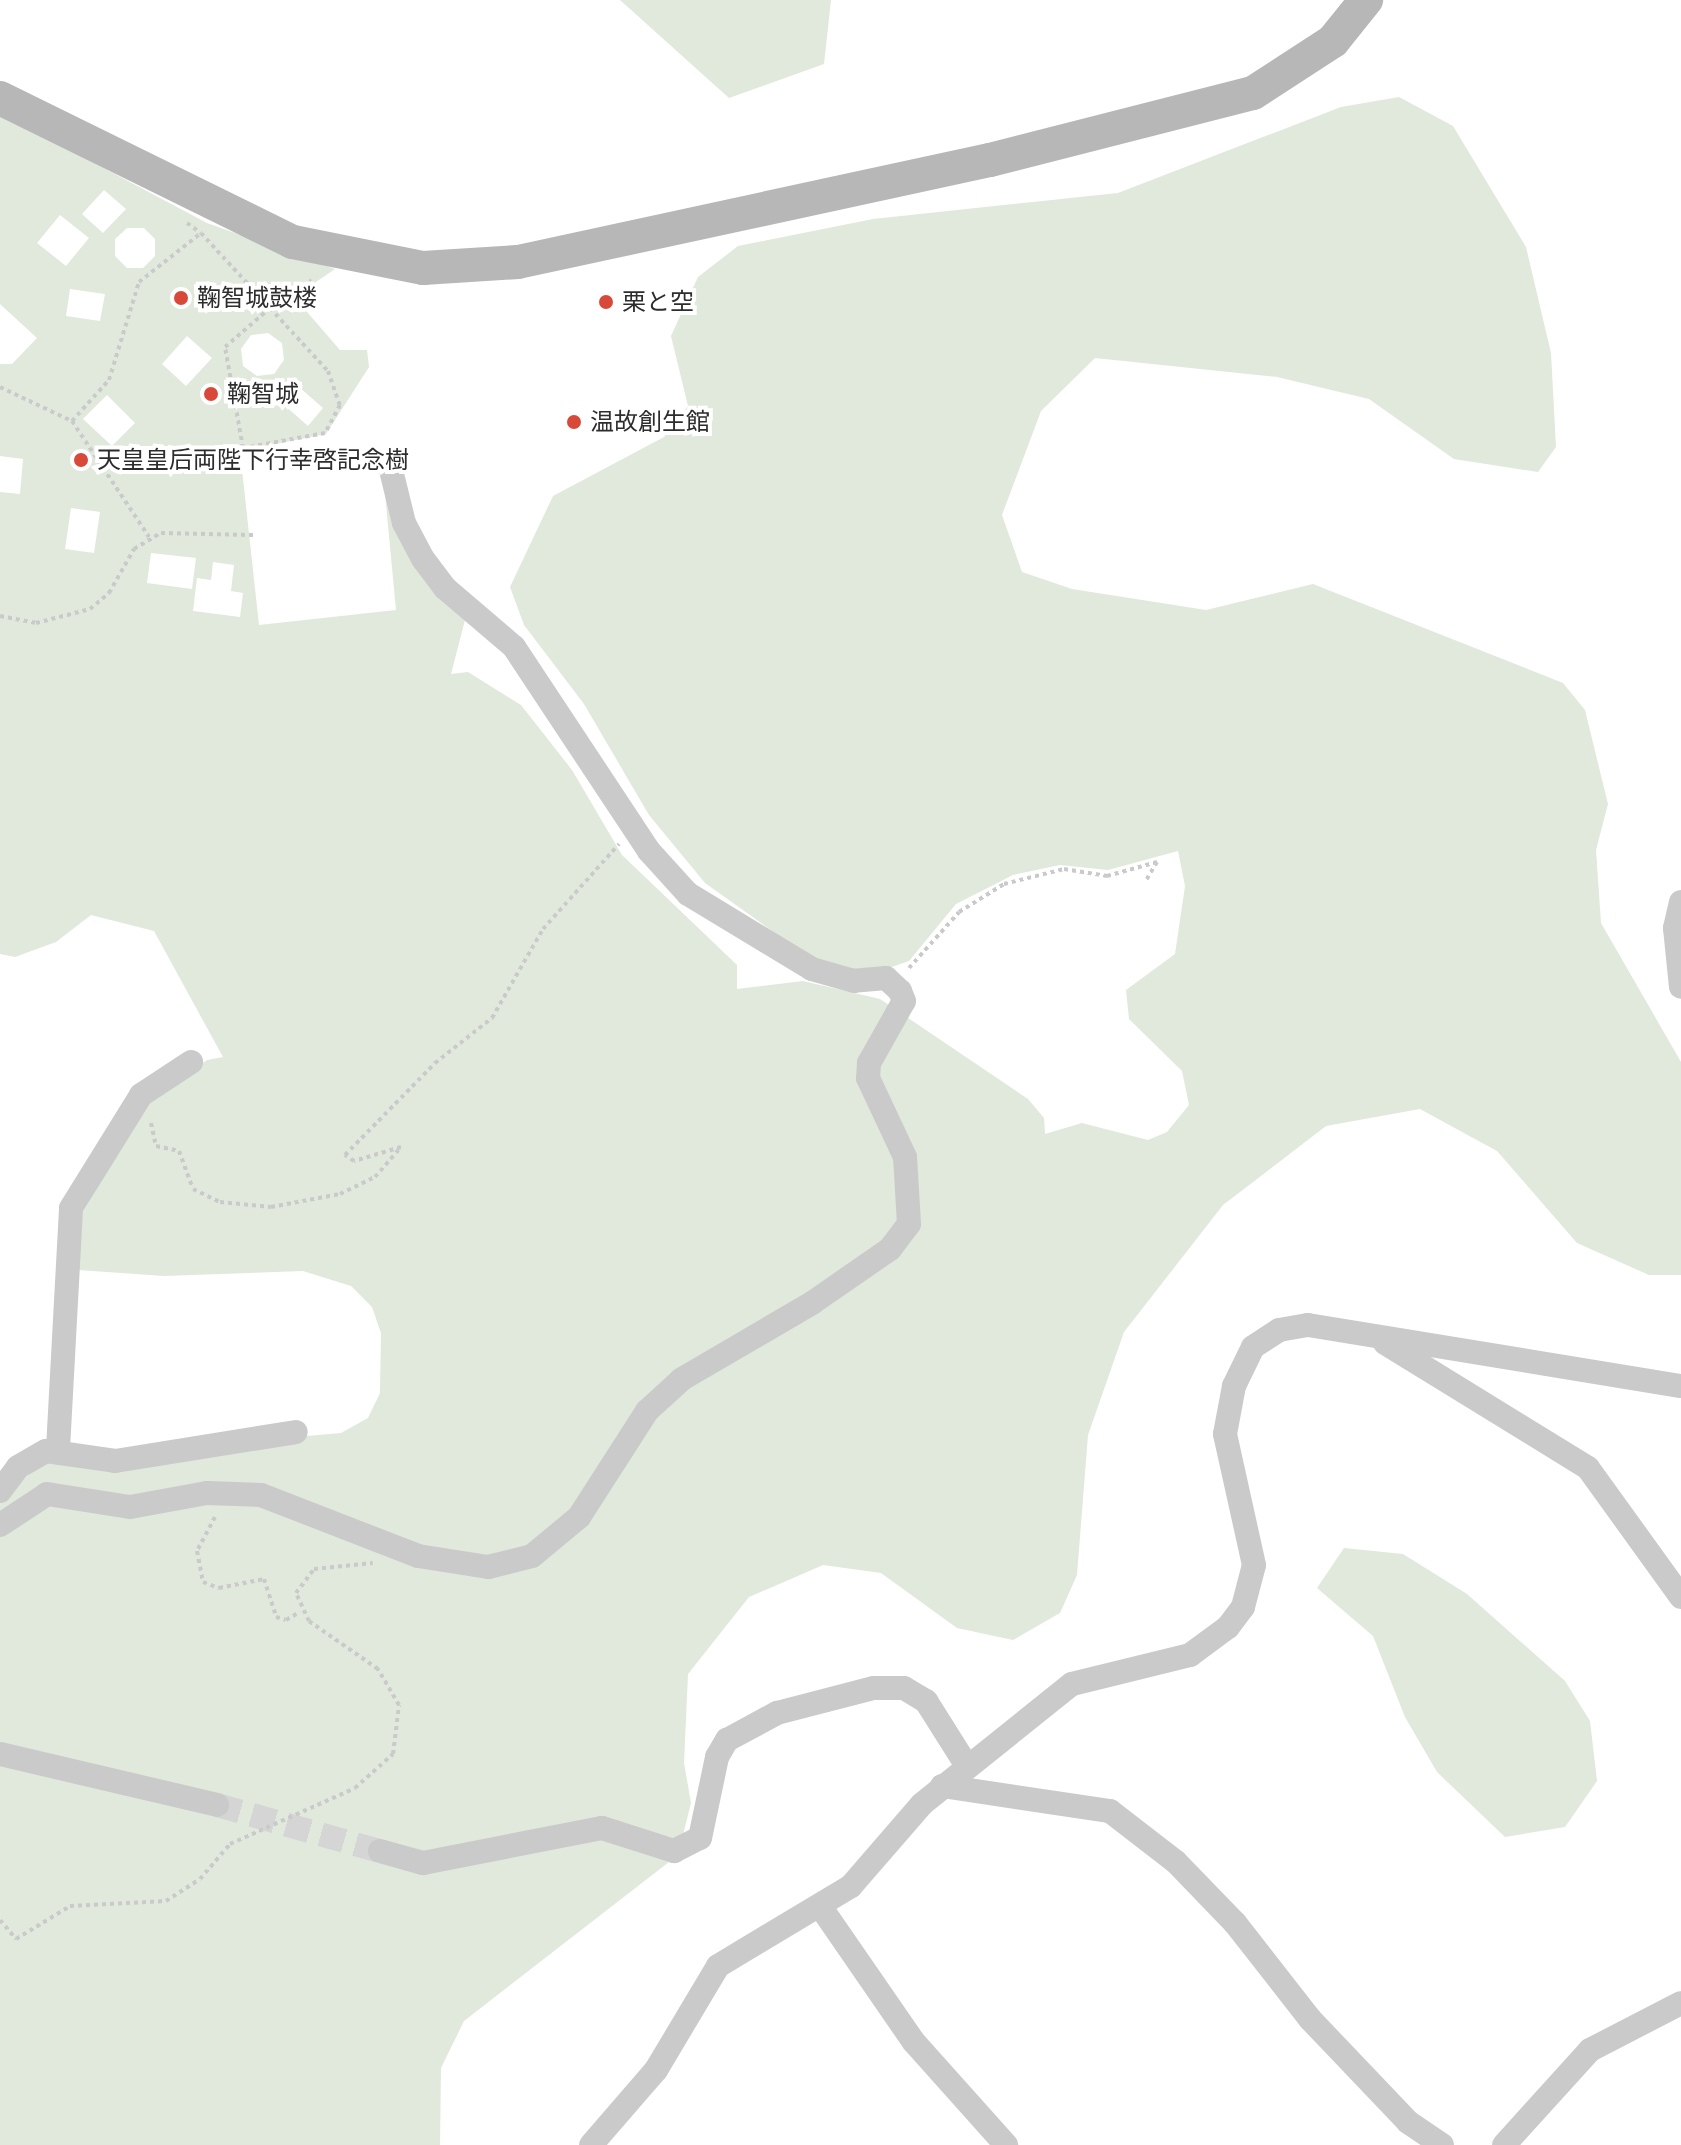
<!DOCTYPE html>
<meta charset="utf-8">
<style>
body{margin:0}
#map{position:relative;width:1681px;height:2145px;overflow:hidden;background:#fff;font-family:Helvetica,"Noto Sans JP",sans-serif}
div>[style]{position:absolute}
.green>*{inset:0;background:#e0e9db}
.street-tunnel>*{height:24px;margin-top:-12px;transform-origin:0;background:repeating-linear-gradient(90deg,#d5d5d5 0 24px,transparent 0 36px)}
.path>*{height:4px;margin-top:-2px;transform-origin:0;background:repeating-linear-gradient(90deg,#cacaca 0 4px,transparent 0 8px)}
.street>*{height:24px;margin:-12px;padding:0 12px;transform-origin:12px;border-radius:12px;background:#cacaca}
.secondary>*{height:34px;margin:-17px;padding:0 17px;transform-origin:17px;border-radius:17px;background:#b7b7b7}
.path-bridge>*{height:4px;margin-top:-2px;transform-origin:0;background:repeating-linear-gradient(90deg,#cacaca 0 4px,transparent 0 8px)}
.dots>*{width:22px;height:22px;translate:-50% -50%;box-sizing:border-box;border:4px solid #fff;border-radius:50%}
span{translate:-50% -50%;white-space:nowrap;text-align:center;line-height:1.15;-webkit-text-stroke:8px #fff;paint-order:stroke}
.poi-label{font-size:24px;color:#2d2d2d}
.left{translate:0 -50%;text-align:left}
</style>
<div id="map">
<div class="green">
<i style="clip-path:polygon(620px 0,831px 0,824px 64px,729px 98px)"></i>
<i style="clip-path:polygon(evenodd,1399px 97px,1453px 126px,1526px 247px,1551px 353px,1556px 447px,1538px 472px,1454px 459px,1369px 399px,1277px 377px,1095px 358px,1041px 411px,1002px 515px,1022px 572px,1072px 589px,1206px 610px,1313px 584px,1563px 683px,1585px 710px,1608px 804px,1596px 850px,1601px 923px,1681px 1062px,1681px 1275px,1649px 1275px,1577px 1243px,1497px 1151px,1420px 1109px,1326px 1126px,1223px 1205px,1124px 1332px,1088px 1435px,1077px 1575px,1060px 1613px,1013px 1640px,957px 1628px,881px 1573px,823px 1565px,749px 1597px,688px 1674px,684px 1763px,691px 1803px,678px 1855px,464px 2021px,441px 2068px,440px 2145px,0 2145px,0 1500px,46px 1459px,341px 1433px,368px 1418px,380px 1393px,381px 1333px,372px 1307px,351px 1286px,303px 1271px,164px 1276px,78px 1270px,77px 1222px,147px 1104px,207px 1060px,223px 1057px,154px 931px,91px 915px,56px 942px,15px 957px,0 954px,0 492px,20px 494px,23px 459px,0 456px,0 364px,12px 364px,37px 338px,0 304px,0 113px,207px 223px,335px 269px,294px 297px,340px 350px,367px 350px,369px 367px,326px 434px,240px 451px,259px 625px,396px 610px,384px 483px,466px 616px,451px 674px,468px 672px,521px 705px,572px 770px,622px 855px,737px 965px,737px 989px,803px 981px,880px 999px,1028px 1099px,1044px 1118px,1045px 1134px,1082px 1123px,1148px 1140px,1167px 1132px,1189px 1105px,1182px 1071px,1129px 1019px,1126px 990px,1175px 954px,1185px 886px,1178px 851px,1108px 870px,1060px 865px,1013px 875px,956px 904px,909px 961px,886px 969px,854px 972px,813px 960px,705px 883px,649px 815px,584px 704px,524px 625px,510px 587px,553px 496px,664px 437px,688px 406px,671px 336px,698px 277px,738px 246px,873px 219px,1118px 193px,1341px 107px,1399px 97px,104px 190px,126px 209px,103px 233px,82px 214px,104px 190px,1399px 97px,60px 215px,89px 238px,66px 266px,37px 243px,60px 215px,1399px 97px,127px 228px,144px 228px,155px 239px,155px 256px,143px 268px,127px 268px,115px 256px,115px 239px,127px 228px,1399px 97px,70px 289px,105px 294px,100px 321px,66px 316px,70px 289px,1399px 97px,268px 333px,282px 343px,284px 360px,274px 374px,257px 376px,243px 366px,241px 349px,251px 335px,268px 333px,1399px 97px,187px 336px,212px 358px,186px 386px,162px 364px,187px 336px,1399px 97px,299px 387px,323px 408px,308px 426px,283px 404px,299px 387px,1399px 97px,107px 395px,135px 423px,112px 446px,83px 419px,107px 395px,1399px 97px,71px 508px,100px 512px,94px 553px,65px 549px,71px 508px,1399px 97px,151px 553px,196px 558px,192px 589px,147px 583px,151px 553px,1399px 97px,213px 562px,234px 565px,231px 591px,243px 593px,240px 617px,193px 611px,197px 578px,211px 580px,213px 562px)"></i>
<i style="clip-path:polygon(1344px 1548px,1403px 1554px,1467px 1594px,1565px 1681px,1590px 1721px,1597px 1781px,1565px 1827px,1505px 1837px,1437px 1772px,1405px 1717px,1373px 1636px,1317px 1588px)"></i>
</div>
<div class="street-tunnel">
<i style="left:217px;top:1805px;width:169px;rotate:15.8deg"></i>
</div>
<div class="path">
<i style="left:187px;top:223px;width:17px;rotate:36deg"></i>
<i style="left:0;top:387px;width:80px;rotate:25.3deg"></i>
<i style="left:72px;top:421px;width:139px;rotate:56.4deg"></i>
<i style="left:72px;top:421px;width:55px;rotate:-47.9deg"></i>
<i style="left:109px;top:380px;width:102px;rotate:-73deg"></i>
<i style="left:139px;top:282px;width:79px;rotate:-38.3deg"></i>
<i style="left:201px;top:233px;width:102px;rotate:47.4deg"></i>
<i style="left:270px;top:308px;width:86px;rotate:47.4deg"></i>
<i style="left:328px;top:371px;width:36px;rotate:71deg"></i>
<i style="left:340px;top:405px;width:32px;rotate:118deg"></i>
<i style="left:325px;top:433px;width:83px;rotate:169.6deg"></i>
<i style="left:243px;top:448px;width:103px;rotate:-100.1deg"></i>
<i style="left:225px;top:347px;width:60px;rotate:-40.9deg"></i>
<i style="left:270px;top:308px;width:50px;rotate:-33.7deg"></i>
<i style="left:0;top:616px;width:37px;rotate:11deg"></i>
<i style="left:36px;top:623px;width:56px;rotate:-14.5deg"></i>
<i style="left:90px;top:609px;width:25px;rotate:-40deg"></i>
<i style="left:109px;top:593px;width:51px;rotate:-60.4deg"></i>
<i style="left:134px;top:549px;width:31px;rotate:-31deg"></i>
<i style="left:161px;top:533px;width:92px;rotate:1.2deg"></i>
<i style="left:909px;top:968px;width:75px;rotate:-48.2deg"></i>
<i style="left:959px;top:912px;width:53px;rotate:-31.9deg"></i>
<i style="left:1004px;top:884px;width:62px;rotate:-14deg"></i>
<i style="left:1064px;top:869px;width:44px;rotate:9.2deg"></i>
<i style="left:1107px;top:876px;width:52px;rotate:-15.6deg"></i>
<i style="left:1157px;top:862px;width:21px;rotate:121deg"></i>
<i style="left:151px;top:1123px;width:24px;rotate:78deg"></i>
<i style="left:156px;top:1146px;width:24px;rotate:12deg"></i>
<i style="left:179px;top:1151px;width:40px;rotate:69.8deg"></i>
<i style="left:193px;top:1189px;width:30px;rotate:26deg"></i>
<i style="left:220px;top:1202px;width:51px;rotate:5.6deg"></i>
<i style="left:271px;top:1207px;width:70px;rotate:-10.7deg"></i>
<i style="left:340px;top:1194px;width:39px;rotate:-26deg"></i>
<i style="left:375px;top:1177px;width:40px;rotate:-49deg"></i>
<i style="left:401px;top:1147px;width:49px;rotate:163.4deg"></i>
<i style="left:354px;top:1161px;width:11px;rotate:-146deg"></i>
<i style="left:345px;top:1155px;width:129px;rotate:-45.6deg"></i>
<i style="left:435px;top:1063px;width:73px;rotate:-38.3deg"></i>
<i style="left:492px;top:1018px;width:103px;rotate:-60.2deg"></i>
<i style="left:543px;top:929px;width:114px;rotate:-48.2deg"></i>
<i style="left:215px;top:1517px;width:38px;rotate:118deg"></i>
<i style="left:197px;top:1551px;width:32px;rotate:79deg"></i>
<i style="left:203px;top:1582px;width:17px;rotate:21deg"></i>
<i style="left:219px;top:1588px;width:46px;rotate:-11.3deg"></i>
<i style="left:264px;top:1579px;width:40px;rotate:72deg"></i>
<i style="left:276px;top:1617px;width:10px;rotate:17deg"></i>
<i style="left:286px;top:1620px;width:16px;rotate:-30deg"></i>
<i style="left:355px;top:1788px;width:51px;rotate:-41.8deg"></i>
<i style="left:393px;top:1754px;width:49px;rotate:-83deg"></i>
<i style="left:399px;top:1705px;width:42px;rotate:-120.3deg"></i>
<i style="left:378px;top:1669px;width:84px;rotate:-145.2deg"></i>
<i style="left:309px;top:1621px;width:31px;rotate:-115deg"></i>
<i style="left:296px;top:1593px;width:30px;rotate:-53deg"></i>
<i style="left:314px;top:1569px;width:59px;rotate:-5.8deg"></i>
<i style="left:0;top:1920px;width:25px;rotate:50deg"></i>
<i style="left:16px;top:1939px;width:63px;rotate:-31.4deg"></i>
<i style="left:70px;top:1906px;width:96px;rotate:-3deg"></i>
<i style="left:166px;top:1901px;width:40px;rotate:-32.9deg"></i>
<i style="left:200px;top:1879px;width:46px;rotate:-49.4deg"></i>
</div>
<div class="street">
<i style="left:1681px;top:902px;width:27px;rotate:103deg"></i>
<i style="left:1675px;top:928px;width:59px;rotate:84.2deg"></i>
<i style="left:1385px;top:1343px;width:238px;rotate:31.6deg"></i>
<i style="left:1588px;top:1468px;width:159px;rotate:54.2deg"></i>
<i style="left:58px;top:1449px;width:241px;rotate:-86.9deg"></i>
<i style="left:71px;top:1208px;width:133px;rotate:-58.2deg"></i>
<i style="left:141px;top:1095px;width:60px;rotate:-33.4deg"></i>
<i style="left:0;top:1491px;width:30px;rotate:-53deg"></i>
<i style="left:18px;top:1467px;width:32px;rotate:-30deg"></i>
<i style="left:46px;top:1451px;width:70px;rotate:8.2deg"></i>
<i style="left:115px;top:1461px;width:183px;rotate:-9.1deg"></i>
<i style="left:0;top:1525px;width:56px;rotate:-33.4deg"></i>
<i style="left:47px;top:1494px;width:84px;rotate:8.9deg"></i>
<i style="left:130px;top:1507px;width:78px;rotate:-10.3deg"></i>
<i style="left:207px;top:1493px;width:54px;rotate:2.1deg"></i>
<i style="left:261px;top:1495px;width:168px;rotate:21.2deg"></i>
<i style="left:418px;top:1556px;width:71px;rotate:8.9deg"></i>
<i style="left:488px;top:1567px;width:45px;rotate:-14deg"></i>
<i style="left:532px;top:1556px;width:61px;rotate:-39.7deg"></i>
<i style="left:579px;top:1517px;width:126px;rotate:-57.3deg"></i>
<i style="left:647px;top:1411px;width:47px;rotate:-42.4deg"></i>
<i style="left:682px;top:1379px;width:151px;rotate:-30.3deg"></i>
<i style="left:812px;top:1303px;width:95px;rotate:-34.7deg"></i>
<i style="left:890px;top:1249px;width:31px;rotate:-53deg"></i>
<i style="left:909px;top:1224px;width:67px;rotate:-93.4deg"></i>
<i style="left:905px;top:1157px;width:87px;rotate:-115.1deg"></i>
<i style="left:868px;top:1078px;width:15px;rotate:-86deg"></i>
<i style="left:869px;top:1063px;width:71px;rotate:-60.6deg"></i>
<i style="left:904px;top:1001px;width:11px;rotate:-112deg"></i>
<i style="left:900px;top:991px;width:19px;rotate:-137deg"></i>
<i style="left:886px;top:978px;width:32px;rotate:175deg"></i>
<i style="left:854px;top:981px;width:44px;rotate:-164.1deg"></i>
<i style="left:812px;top:969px;width:145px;rotate:-148.8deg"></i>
<i style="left:688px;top:894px;width:58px;rotate:-132.2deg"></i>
<i style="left:649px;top:851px;width:245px;rotate:-123.5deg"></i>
<i style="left:514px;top:647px;width:91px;rotate:-139.5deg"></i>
<i style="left:445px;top:588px;width:36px;rotate:-127deg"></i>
<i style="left:423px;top:559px;width:41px;rotate:-117.8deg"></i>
<i style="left:404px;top:523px;width:63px;rotate:-103.8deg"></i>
<i style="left:0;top:1754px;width:223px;rotate:13.2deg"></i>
<i style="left:942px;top:1786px;width:170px;rotate:8.5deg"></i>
<i style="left:1110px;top:1811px;width:83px;rotate:37.7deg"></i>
<i style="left:1176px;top:1862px;width:85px;rotate:46deg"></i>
<i style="left:1235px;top:1923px;width:122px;rotate:52deg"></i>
<i style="left:1310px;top:2019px;width:142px;rotate:46.4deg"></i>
<i style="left:1408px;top:2122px;width:41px;rotate:34.1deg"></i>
<i style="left:380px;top:1851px;width:45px;rotate:15.6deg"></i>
<i style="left:423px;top:1863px;width:182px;rotate:-11.1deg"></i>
<i style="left:602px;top:1828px;width:76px;rotate:17.7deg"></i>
<i style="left:674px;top:1851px;width:29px;rotate:-27deg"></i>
<i style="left:700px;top:1838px;width:83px;rotate:-78.1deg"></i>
<i style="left:717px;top:1757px;width:20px;rotate:-60deg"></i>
<i style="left:727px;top:1740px;width:57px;rotate:-28.4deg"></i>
<i style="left:777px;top:1713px;width:100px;rotate:-14.5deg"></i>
<i style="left:874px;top:1688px;width:30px"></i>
<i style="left:904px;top:1688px;width:26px;rotate:31deg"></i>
<i style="left:926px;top:1701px;width:77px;rotate:57.8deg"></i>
<i style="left:820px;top:1906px;width:164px;rotate:55.4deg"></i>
<i style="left:913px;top:2041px;width:140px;rotate:48.2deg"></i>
<i style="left:591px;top:2145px;width:99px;rotate:-49.1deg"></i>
<i style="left:656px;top:2070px;width:121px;rotate:-59.2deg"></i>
<i style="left:718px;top:1966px;width:155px;rotate:-31deg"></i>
<i style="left:851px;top:1886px;width:108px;rotate:-49.1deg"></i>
<i style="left:922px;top:1804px;width:192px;rotate:-38.7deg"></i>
<i style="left:1072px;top:1684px;width:122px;rotate:-13.8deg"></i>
<i style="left:1190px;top:1655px;width:47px;rotate:-36.4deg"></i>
<i style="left:1228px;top:1627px;width:25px;rotate:-53deg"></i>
<i style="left:1243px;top:1607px;width:43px;rotate:-75.3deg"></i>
<i style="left:1254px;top:1565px;width:134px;rotate:-102.5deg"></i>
<i style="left:1225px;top:1434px;width:49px;rotate:-79.4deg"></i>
<i style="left:1234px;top:1386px;width:43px;rotate:-64deg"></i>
<i style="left:1253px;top:1347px;width:31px;rotate:-33deg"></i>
<i style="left:1279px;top:1330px;width:29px;rotate:-10deg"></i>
<i style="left:1308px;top:1325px;width:378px;rotate:9.3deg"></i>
<i style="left:1504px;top:2145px;width:128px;rotate:-47.8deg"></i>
<i style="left:1590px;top:2050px;width:102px;rotate:-27.3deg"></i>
</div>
<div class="secondary">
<i style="left:0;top:98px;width:326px;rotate:26.2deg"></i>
<i style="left:293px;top:242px;width:133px;rotate:11.3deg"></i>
<i style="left:423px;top:268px;width:95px;rotate:-3.6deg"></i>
<i style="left:518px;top:262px;width:483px;rotate:-12.2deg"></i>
<i style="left:990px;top:160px;width:271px;rotate:-14.3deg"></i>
<i style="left:1253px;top:93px;width:95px;rotate:-33deg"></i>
<i style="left:1333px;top:41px;width:53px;rotate:-51.2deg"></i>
</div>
<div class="path-bridge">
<i style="left:230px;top:1844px;width:137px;rotate:-24.1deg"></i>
</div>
<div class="dots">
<i style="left:181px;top:298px;background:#d94939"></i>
<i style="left:606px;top:302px;background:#d94939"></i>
<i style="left:211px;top:394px;background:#d94939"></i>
<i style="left:574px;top:422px;background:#d94939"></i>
<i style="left:81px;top:460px;background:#d94939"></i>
</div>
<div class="poi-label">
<span class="left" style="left:197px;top:298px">鞠智城鼓楼</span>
<span class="left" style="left:622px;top:302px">栗と空</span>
<span class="left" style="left:227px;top:394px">鞠智城</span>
<span class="left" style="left:590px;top:422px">温故創生館</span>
<span class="left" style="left:97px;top:460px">天皇皇后両陛下行幸啓記念樹</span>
</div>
</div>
